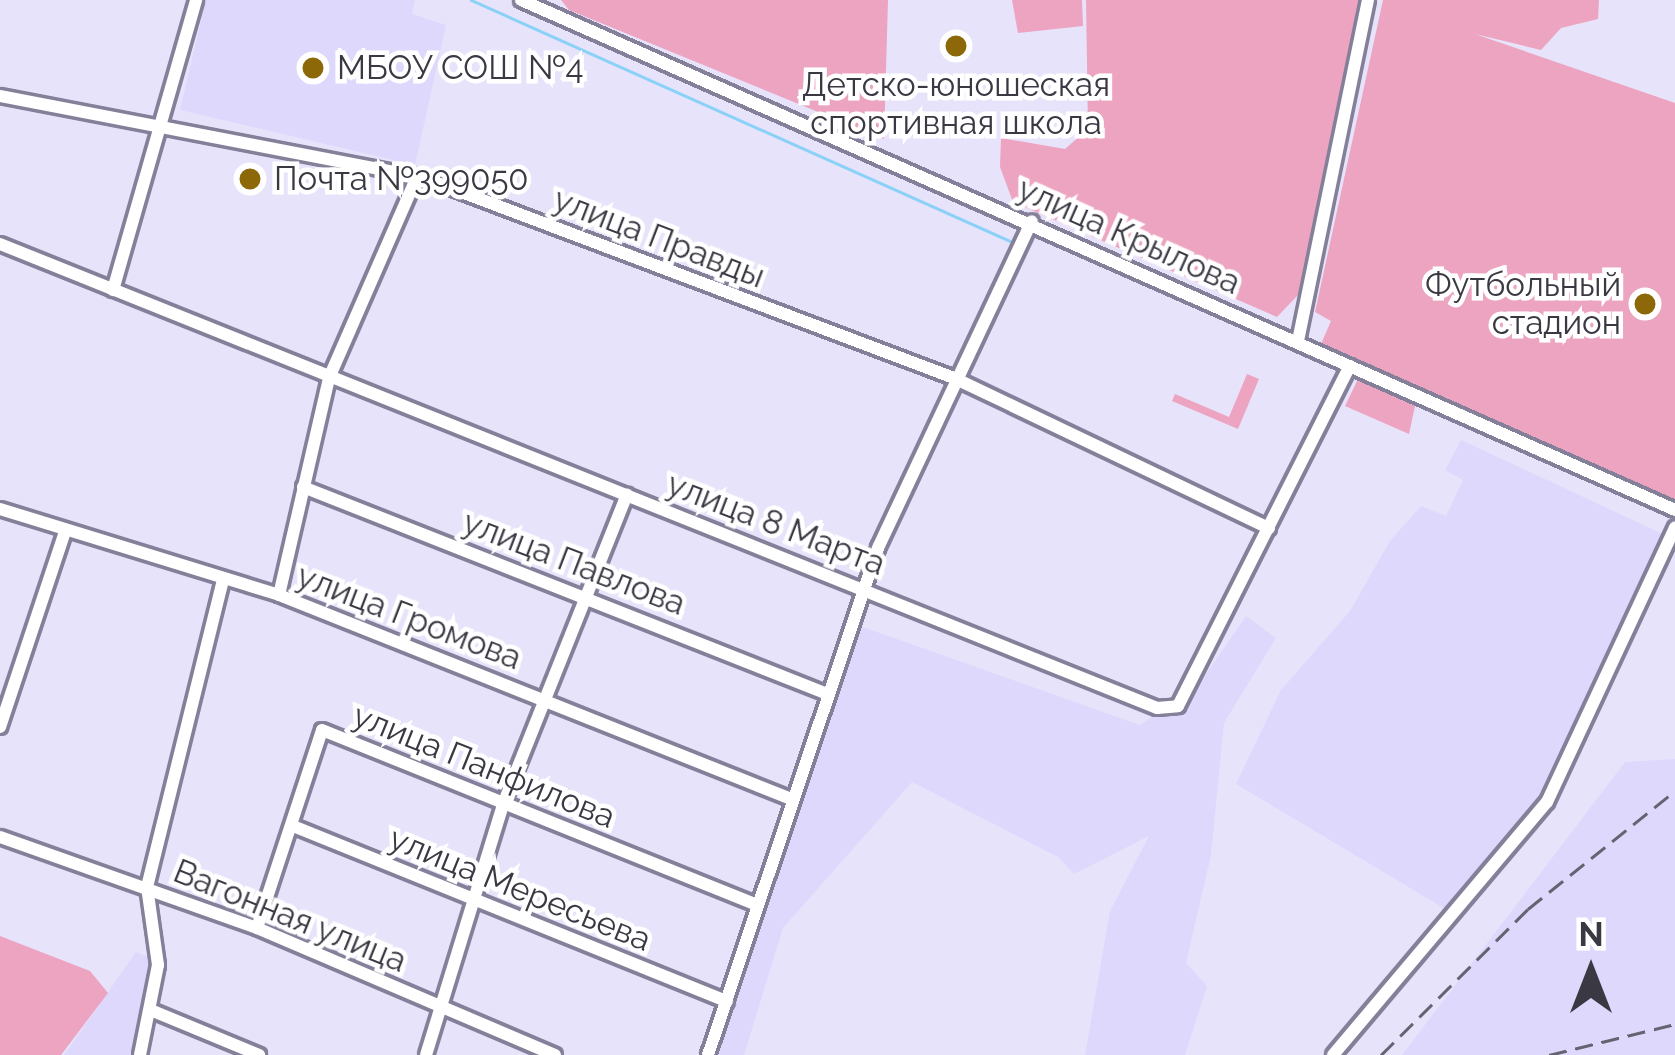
<!DOCTYPE html>
<meta charset="utf-8">
<style>
body{margin:0}
#map{position:relative;width:1675px;height:1055px;overflow:hidden;background:#e7e3fa;font-family:Raleway,sans-serif}
div>[style]{position:absolute}
.built>*{inset:0;background:#dfd8fd}
.green>*{inset:0;background:#eca4c1}
.stream>*{height:3px;margin:-1.5px;padding:0 1.5px;transform-origin:1.5px;border-radius:1.5px;background:#8ad1f8}
.roads{filter:drop-shadow(3px 0 #85809a) drop-shadow(-3px 0 #85809a) drop-shadow(0 3px #85809a) drop-shadow(0 -3px #85809a)}
.street>*{height:12px;margin:-6px;padding:0 6px;transform-origin:6px;border-radius:6px;background:#fff}
.rail>*{height:3px;margin-top:-1.5px;transform-origin:0;background:repeating-linear-gradient(90deg,#656371 0 18px,transparent 0 27px)}
.dots>*{width:33px;height:33px;translate:-50% -50%;box-sizing:border-box;border:6px solid #fff;border-radius:50%}
span{translate:-50% -50%;white-space:nowrap;text-align:center;line-height:1.15;-webkit-text-stroke:9px #fff;paint-order:stroke}
.poi-label{font-size:33px;color:#3a3843}
.left{translate:0 -50%;text-align:left}
.right{translate:-100% -50%;text-align:right}
.street-label{font-size:33px;color:#3a3843}
.north{position:absolute;left:1531px;top:911px;width:120px;height:120px;-webkit-text-stroke:9px #fff;paint-order:stroke;rotate:0deg;font-size:33px;font-weight:700;line-height:48px;text-align:center;color:#3a3843}
.north::after{content:'';display:block;margin:auto;width:42px;height:54px;background:#3a3843;clip-path:polygon(50% 0,100% 100%,50% 72%,0 100%)}
</style>
<div id="map">
<div class="built">
<i style="clip-path:polygon(206px 0,415px 0,412px 14px,446px 25px,415px 165px,180px 110px)"></i>
<i style="clip-path:polygon(1461px 440px,1665px 535px,1555px 779px,1457px 916px,1236px 784px,1281px 690px,1350px 611px,1390px 541px,1421px 506px,1446px 516px,1463px 480px,1445px 470px)"></i>
<i style="clip-path:polygon(1246px 616px,1276px 638px,1224px 723px,1211px 855px,1186px 963px,1207px 986px,1185px 1055px,1085px 1055px,1110px 911px,1149px 836px,1074px 874px,1058px 857px,912px 782px,783px 928px,744px 1055px,717px 1055px,778px 849px,860px 626px,1140px 725px,1170px 705px,1182px 709px)"></i>
<i style="clip-path:polygon(1675px 759px,1675px 1055px,1402px 1055px,1625px 762px)"></i>
<i style="clip-path:polygon(136px 952px,153px 959px,132px 1055px,64px 1055px)"></i>
</div>
<div class="green">
<i style="clip-path:polygon(561px 0,888px 0,884px 139px,569px 10px)"></i>
<i style="clip-path:polygon(1012px 0,1082px 0,1083px 26px,1018px 33px)"></i>
<i style="clip-path:polygon(1086px 0,1361px 0,1298px 295px,1277px 317px,1013px 202px,1000px 167px,1001px 138px,1065px 149px,1088px 129px)"></i>
<i style="clip-path:polygon(1383px 0,1599px 0,1598px 19px,1561px 28px,1541px 50px,1475px 34px,1675px 103px,1675px 501px,1321px 344px,1331px 321px,1315px 312px)"></i>
<i style="clip-path:polygon(1247px 374px,1259px 379px,1238px 429px,1172px 401px,1175px 394px,1229px 417px)"></i>
<i style="clip-path:polygon(1358px 379px,1415px 406px,1409px 434px,1345px 406px)"></i>
<i style="clip-path:polygon(0 936px,90px 971px,108px 993px,61px 1055px,0 1055px)"></i>
</div>
<div class="stream">
<i style="left:471px;top:0;width:590px;rotate:24.09deg"></i>
</div>
<div class="roads">
<div class="street">
<i style="left:521px;top:0;width:1262px;rotate:23.84deg"></i>
<i style="left:0;top:96px;width:432px;rotate:10.9deg"></i>
<i style="left:424px;top:178px;width:566px;rotate:20.67deg"></i>
<i style="left:954px;top:378px;width:349px;rotate:25.5deg"></i>
<i style="left:0;top:244px;width:1247px;rotate:21.85deg"></i>
<i style="left:1157px;top:708px;width:21px;rotate:-5deg"></i>
<i style="left:1178px;top:706px;width:381px;rotate:-63.2deg"></i>
<i style="left:113px;top:290px;width:302px;rotate:-74deg"></i>
<i style="left:1298px;top:341px;width:348px;rotate:-78.4deg"></i>
<i style="left:303px;top:487px;width:561px;rotate:21.54deg"></i>
<i style="left:0;top:509px;width:292px;rotate:17.1deg"></i>
<i style="left:279px;top:595px;width:551px;rotate:21.72deg"></i>
<i style="left:279px;top:595px;width:223px;rotate:-77deg"></i>
<i style="left:329px;top:378px;width:217px;rotate:-66.4deg"></i>
<i style="left:0;top:727px;width:202px;rotate:-71.6deg"></i>
<i style="left:293px;top:826px;width:468px;rotate:22deg"></i>
<i style="left:0;top:837px;width:273px;rotate:19.5deg"></i>
<i style="left:257px;top:928px;width:324px;rotate:23.1deg"></i>
<i style="left:257px;top:928px;width:208px;rotate:-71.8deg"></i>
<i style="left:322px;top:730px;width:466px;rotate:21.9deg"></i>
<i style="left:153px;top:1011px;width:115px;rotate:22.5deg"></i>
<i style="left:140px;top:1055px;width:92px;rotate:-78.7deg"></i>
<i style="left:158px;top:965px;width:79px;rotate:-98deg"></i>
<i style="left:147px;top:887px;width:316px;rotate:-76.1deg"></i>
<i style="left:426px;top:1055px;width:265px;rotate:-72.9deg"></i>
<i style="left:504px;top:802px;width:331px;rotate:-68.2deg"></i>
<i style="left:708px;top:1055px;width:535px;rotate:-71.46deg"></i>
<i style="left:878px;top:548px;width:361px;rotate:-64.8deg"></i>
<i style="left:1333px;top:1055px;width:331px;rotate:-49.8deg"></i>
<i style="left:1547px;top:802px;width:303px;rotate:-65deg"></i>
</div>
</div>
<div class="rail">
<i style="left:1381px;top:1055px;width:207px;rotate:-44.8deg"></i>
<i style="left:1528px;top:909px;width:189px;rotate:-38.8deg"></i>
<i style="left:1549px;top:1055px;width:130px;rotate:-13.8deg"></i>
</div>
<div class="dots">
<i style="left:956px;top:46px;background:#8c6809"></i>
<i style="left:313px;top:68px;background:#8c6809"></i>
<i style="left:250px;top:179px;background:#8c6809"></i>
<i style="left:1645px;top:304px;background:#8c6809"></i>
</div>
<div class="poi-label">
<span class="left" style="left:337px;top:68px">МБОУ СОШ №4</span>
<span style="left:956px;top:104px">Детско-юношеская<br>спортивная школа</span>
<span class="left" style="left:274px;top:179px">Почта №399050</span>
<span class="right" style="left:1621px;top:304px">Футбольный<br>стадион</span>
</div>
<div class="street-label">
<span style="left:1129px;top:236px;rotate:24deg">улица Крылова</span>
<span style="left:659px;top:238px;rotate:21deg">улица Правды</span>
<span style="left:776px;top:524px;rotate:21deg">улица 8 Марта</span>
<span style="left:574px;top:563px;rotate:21deg">улица Павлова</span>
<span style="left:409px;top:617px;rotate:21deg">улица Громова</span>
<span style="left:484px;top:766px;rotate:22deg">улица Панфилова</span>
<span style="left:520px;top:889px;rotate:22deg">улица Мересьева</span>
<span style="left:290px;top:916px;rotate:22deg">Вагонная улица</span>
</div>
<div class="north">N</div>
</div>
